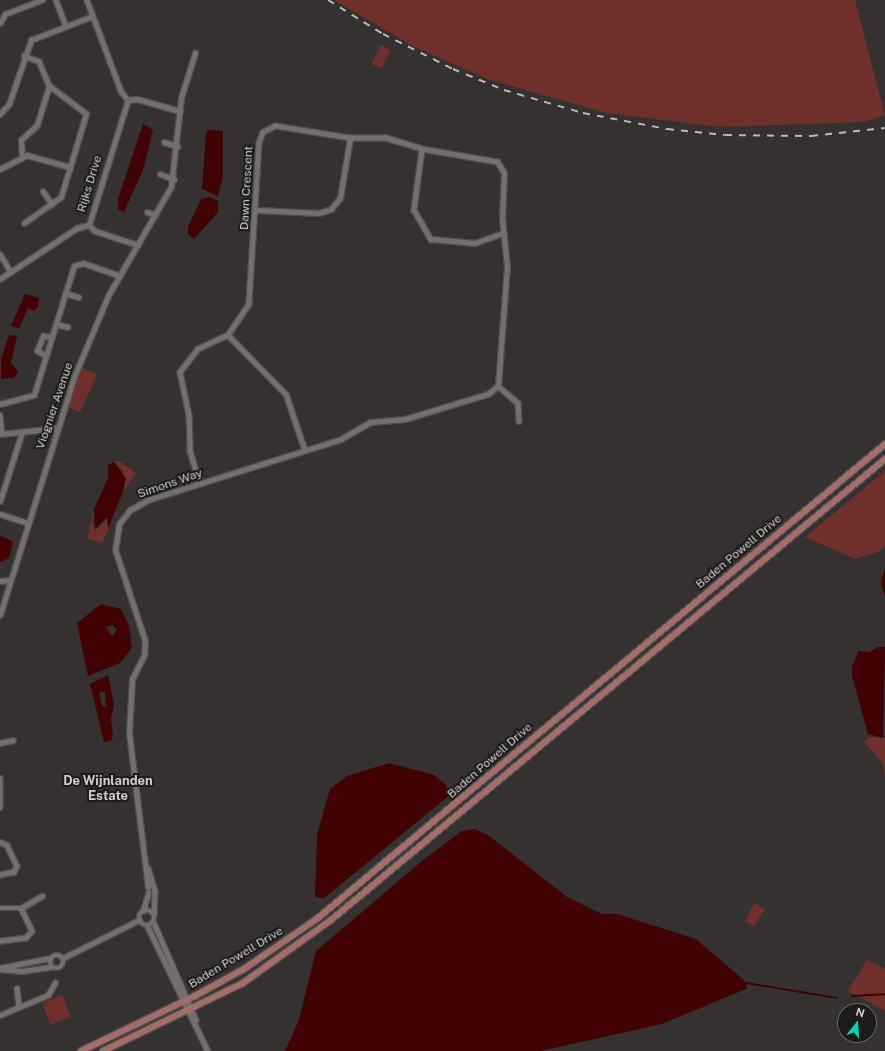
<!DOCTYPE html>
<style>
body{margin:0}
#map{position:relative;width:885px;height:1051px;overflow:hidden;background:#363131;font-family:"Public Sans",sans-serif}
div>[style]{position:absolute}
.green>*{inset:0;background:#6f302b;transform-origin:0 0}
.water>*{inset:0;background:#400203}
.stream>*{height:1.5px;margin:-0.75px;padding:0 0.75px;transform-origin:0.75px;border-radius:0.75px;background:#400203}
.roads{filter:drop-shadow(1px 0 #514d4d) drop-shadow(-1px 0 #514d4d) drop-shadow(0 1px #514d4d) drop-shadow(0 -1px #514d4d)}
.minor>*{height:4.5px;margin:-2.25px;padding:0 2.25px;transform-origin:2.25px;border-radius:2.25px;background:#746f6f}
.minor>.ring{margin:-2.25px;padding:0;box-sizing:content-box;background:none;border:4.5px solid #746f6f;border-radius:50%}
.major>*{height:6px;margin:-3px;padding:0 3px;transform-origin:3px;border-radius:3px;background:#a36e69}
.rail>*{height:1.5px;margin-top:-0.75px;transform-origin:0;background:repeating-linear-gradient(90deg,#bcb9b9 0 7px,transparent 0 14px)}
span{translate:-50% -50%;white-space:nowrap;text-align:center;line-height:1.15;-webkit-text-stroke:4px #1c1a1a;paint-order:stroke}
.street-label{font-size:12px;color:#d6d3d3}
.neighbourhood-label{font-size:13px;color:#d2cccb;font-weight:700}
.north{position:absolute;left:837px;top:1003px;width:40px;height:40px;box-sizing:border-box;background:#1c1a1a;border:1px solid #666464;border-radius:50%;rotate:17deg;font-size:11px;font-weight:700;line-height:16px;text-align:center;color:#d6d3d3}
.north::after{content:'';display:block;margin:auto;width:14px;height:18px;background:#06d5b6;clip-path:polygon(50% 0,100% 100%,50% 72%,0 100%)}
</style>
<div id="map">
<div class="green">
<i style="clip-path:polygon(334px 0,855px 0,885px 115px,864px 122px,718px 127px,607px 113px,487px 79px,415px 47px)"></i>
<i style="left:381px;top:45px;width:11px;height:21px;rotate:27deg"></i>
<i style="left:80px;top:367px;width:19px;height:41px;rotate:25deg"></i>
<i style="clip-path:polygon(119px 461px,136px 473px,123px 492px,123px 471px,114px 462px)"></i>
<i style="clip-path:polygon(885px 471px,885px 546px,878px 552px,855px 559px,805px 537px)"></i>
<i style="clip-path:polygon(94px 509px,92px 524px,98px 529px,108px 517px,108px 530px,102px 543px,87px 539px)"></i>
<i style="clip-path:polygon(869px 737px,885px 738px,885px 777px,882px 762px,864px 742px)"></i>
<i style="clip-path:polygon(754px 903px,765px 909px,754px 926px,745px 921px)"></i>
<i style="clip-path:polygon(867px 960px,885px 969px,885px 1011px,848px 991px)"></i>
<i style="left:62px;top:995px;width:23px;height:22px;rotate:67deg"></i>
</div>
<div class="water">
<i style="clip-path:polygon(143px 124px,153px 130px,143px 170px,124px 212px,118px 210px,118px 199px)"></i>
<i style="clip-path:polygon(209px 130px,223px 131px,223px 176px,218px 196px,202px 189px,206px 133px)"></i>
<i style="clip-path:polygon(210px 197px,218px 201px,218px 212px,194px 239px,188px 234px,188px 227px,201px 199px)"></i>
<i style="clip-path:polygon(25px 294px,39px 298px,38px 306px,34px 311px,28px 308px,19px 328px,11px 326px)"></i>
<i style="clip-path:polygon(9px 335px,17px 336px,11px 363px,18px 371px,14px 378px,1px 379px,1px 360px)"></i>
<i style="clip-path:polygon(114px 462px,126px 478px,123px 492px,108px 528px,107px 517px,95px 530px,94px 509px,108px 478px,108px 465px)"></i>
<i style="clip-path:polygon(0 535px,13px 542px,9px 558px,0 562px)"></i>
<i style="clip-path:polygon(885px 568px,885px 597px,881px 582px)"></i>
<i style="clip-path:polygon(evenodd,101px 604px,121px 609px,129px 626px,132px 648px,120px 663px,88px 676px,77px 623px,101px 604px,113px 625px,117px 630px,112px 636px,106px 627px,113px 625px)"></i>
<i style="clip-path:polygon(878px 647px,885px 647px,883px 738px,868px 734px,852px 676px,852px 666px,859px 651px,869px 652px)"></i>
<i style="clip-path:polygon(evenodd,108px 675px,114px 705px,111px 719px,113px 736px,111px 741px,104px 742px,90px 684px,108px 675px,99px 692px,105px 692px,106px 707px,102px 706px,99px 692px)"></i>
<i style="clip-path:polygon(389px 763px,434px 775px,446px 785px,450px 795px,334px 890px,324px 898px,315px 897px,317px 835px,330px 789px,347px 776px)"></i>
<i style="clip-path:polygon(475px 829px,488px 835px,567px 897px,602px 914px,617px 914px,696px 939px,747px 983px,746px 989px,662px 1024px,541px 1051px,285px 1051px,299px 1020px,316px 951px,422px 861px,462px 831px)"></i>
</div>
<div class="stream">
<i style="left:747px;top:983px;width:91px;rotate:9.5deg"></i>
<i style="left:852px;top:996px;width:33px;rotate:-3deg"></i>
</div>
<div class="roads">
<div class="minor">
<i style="left:56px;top:0;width:28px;rotate:69deg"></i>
<i style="left:87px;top:0;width:97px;rotate:69.5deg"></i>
<i style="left:121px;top:91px;width:11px;rotate:52deg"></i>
<i style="left:0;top:23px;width:10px;rotate:-61deg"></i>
<i style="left:5px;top:14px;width:40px;rotate:-21deg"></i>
<i style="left:0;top:114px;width:13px;rotate:-48deg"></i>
<i style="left:9px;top:104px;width:68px;rotate:-71deg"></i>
<i style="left:31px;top:40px;width:66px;rotate:-21.2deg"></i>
<i style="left:164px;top:142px;width:14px;rotate:17deg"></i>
<i style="left:422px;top:149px;width:62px;rotate:97.5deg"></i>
<i style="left:414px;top:210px;width:34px;rotate:60deg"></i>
<i style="left:431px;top:239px;width:44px;rotate:5.2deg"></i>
<i style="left:475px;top:243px;width:30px;rotate:-20deg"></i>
<i style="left:22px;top:156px;width:16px;rotate:-94deg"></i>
<i style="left:21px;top:140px;width:22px;rotate:-43deg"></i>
<i style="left:37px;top:125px;width:41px;rotate:-72.9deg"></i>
<i style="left:0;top:169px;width:30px;rotate:-27deg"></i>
<i style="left:27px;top:155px;width:45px;rotate:15.6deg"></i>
<i style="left:160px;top:174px;width:15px;rotate:20deg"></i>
<i style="left:43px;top:191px;width:16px;rotate:55deg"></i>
<i style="left:257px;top:210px;width:62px;rotate:2.8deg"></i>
<i style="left:319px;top:213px;width:13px;rotate:-18deg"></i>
<i style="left:331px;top:209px;width:14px;rotate:-51deg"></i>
<i style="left:340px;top:198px;width:61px;rotate:-80.5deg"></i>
<i style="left:147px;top:212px;width:9px;rotate:18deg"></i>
<i style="left:24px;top:223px;width:45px;rotate:-35.1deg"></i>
<i style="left:61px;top:197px;width:87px;rotate:-73.2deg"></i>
<i style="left:86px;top:114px;width:46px;rotate:-142.9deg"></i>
<i style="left:49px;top:86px;width:26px;rotate:-113deg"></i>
<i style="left:39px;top:62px;width:16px;rotate:-158deg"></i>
<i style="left:89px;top:225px;width:131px;rotate:-72.7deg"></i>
<i style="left:128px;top:100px;width:9px;rotate:-6deg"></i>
<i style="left:137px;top:99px;width:45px;rotate:15.6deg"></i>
<i style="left:89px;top:225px;width:8px;rotate:45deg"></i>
<i style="left:95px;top:231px;width:45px;rotate:18deg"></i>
<i style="left:0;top:254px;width:21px;rotate:59deg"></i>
<i style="left:0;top:279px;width:92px;rotate:-33.5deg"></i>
<i style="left:77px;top:228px;width:12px;rotate:-14deg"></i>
<i style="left:65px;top:293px;width:14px;rotate:17deg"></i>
<i style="left:56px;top:324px;width:12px;rotate:14deg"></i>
<i style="left:228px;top:335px;width:83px;rotate:45.5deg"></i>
<i style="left:286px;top:394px;width:59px;rotate:71.3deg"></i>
<i style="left:46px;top:356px;width:10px;rotate:-151deg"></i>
<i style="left:37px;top:351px;width:16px;rotate:-68deg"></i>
<i style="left:43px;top:336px;width:9px;rotate:6deg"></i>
<i style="left:498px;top:386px;width:26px;rotate:40deg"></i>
<i style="left:518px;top:403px;width:18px;rotate:87deg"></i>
<i style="left:0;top:404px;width:35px;rotate:-15deg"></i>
<i style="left:34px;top:395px;width:135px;rotate:-72.8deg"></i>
<i style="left:74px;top:266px;width:9px;rotate:-18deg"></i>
<i style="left:83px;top:263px;width:39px;rotate:19deg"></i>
<i style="left:0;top:415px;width:19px;rotate:84deg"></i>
<i style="left:0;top:434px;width:57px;rotate:-6deg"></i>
<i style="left:0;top:501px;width:72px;rotate:-72.3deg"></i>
<i style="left:0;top:514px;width:29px;rotate:18deg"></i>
<i style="left:0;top:581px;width:10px;rotate:-6deg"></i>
<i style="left:0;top:615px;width:249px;rotate:-72.7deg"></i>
<i style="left:74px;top:377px;width:88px;rotate:-67.2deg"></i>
<i style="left:108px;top:296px;width:126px;rotate:-60deg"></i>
<i style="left:171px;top:187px;width:90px;rotate:-83.6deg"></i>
<i style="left:181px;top:98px;width:47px;rotate:-72.7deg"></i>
<i style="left:0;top:743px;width:13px;rotate:-13deg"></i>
<i style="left:0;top:778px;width:29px;rotate:90deg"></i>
<i style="left:0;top:842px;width:8px;rotate:23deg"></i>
<i style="left:7px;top:845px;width:23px;rotate:65deg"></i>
<i style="left:17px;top:866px;width:7px;rotate:117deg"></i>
<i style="left:14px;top:872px;width:14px;rotate:168deg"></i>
<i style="left:148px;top:868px;width:24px;rotate:73deg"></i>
<i style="left:155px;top:891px;width:23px;rotate:92deg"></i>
<i style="left:148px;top:888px;width:156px;rotate:-97deg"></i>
<i style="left:129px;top:733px;width:54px;rotate:-86.8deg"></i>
<i style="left:132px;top:679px;width:27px;rotate:-63deg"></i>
<i style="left:144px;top:655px;width:14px;rotate:-86deg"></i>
<i style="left:145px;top:641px;width:96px;rotate:-108.2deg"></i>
<i style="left:115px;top:550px;width:26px;rotate:-81deg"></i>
<i style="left:119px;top:524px;width:18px;rotate:-52deg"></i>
<i style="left:130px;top:510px;width:21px;rotate:-29deg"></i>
<i style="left:148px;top:500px;width:202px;rotate:-17.5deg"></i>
<i style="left:341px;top:439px;width:34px;rotate:-30deg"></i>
<i style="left:371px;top:422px;width:34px;rotate:-5deg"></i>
<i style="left:405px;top:419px;width:87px;rotate:-16.8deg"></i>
<i style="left:488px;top:394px;width:13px;rotate:-39deg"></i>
<i style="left:498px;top:386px;width:120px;rotate:-85.7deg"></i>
<i style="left:507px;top:266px;width:47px;rotate:-96.1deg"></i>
<i style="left:502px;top:219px;width:46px;rotate:-87.5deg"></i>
<i style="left:504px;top:173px;width:13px;rotate:-122deg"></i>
<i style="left:497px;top:162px;width:76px;rotate:-170.2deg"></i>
<i style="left:422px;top:149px;width:38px;rotate:-163deg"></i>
<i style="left:386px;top:138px;width:36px;rotate:180deg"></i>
<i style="left:350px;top:138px;width:76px;rotate:-170.9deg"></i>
<i style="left:275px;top:126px;width:13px;rotate:153deg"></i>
<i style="left:263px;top:132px;width:12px;rotate:110deg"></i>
<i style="left:259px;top:143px;width:161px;rotate:93.6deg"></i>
<i style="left:249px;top:304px;width:37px;rotate:124deg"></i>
<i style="left:228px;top:335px;width:33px;rotate:155deg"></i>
<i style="left:198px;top:349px;width:29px;rotate:128deg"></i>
<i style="left:180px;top:372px;width:44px;rotate:78.2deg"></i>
<i style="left:189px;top:415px;width:36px;rotate:88deg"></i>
<i style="left:190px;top:451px;width:34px;rotate:73deg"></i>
<i style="left:0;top:908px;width:21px"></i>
<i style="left:21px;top:908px;width:25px;rotate:64deg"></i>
<i style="left:32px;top:931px;width:9px;rotate:131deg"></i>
<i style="left:26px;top:938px;width:26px;rotate:173deg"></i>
<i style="left:21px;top:908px;width:24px;rotate:-30deg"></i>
<i class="ring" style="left:139px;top:910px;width:11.5px;height:11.5px"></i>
<i style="left:143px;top:911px;width:19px;rotate:-74deg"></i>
<i style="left:154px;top:923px;width:106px;rotate:66.6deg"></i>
<i style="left:148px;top:927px;width:138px;rotate:64.2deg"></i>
<i class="ring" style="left:50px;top:955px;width:9.5px;height:9.5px"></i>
<i style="left:63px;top:958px;width:85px;rotate:-26.6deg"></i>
<i style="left:0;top:968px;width:51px;rotate:-11.3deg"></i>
<i style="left:0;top:969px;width:22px;rotate:5deg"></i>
<i style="left:22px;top:971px;width:29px;rotate:-8deg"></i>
<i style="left:17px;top:988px;width:19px;rotate:84deg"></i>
<i style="left:0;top:1015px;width:52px;rotate:-22.6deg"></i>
<i style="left:48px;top:995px;width:14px;rotate:-60deg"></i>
</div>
<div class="major">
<i style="left:81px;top:1051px;width:127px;rotate:-25.8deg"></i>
<i style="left:195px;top:996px;width:56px;rotate:-28.9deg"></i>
<i style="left:244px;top:969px;width:90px;rotate:-34.6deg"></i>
<i style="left:318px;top:918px;width:739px;rotate:-39.89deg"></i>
<i style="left:103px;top:1051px;width:156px;rotate:-25.9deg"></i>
<i style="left:243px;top:983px;width:108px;rotate:-35.6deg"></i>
<i style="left:331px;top:920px;width:721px;rotate:-39.76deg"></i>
</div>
</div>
<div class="rail">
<i style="left:328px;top:0;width:65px;rotate:31.7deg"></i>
<i style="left:383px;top:34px;width:78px;rotate:26.6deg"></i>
<i style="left:453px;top:69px;width:55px;rotate:22.4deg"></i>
<i style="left:504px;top:90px;width:82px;rotate:16.2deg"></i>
<i style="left:583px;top:113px;width:86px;rotate:10.8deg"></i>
<i style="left:667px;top:129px;width:58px;rotate:5.9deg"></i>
<i style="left:725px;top:135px;width:86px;rotate:0.7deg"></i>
<i style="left:811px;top:136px;width:74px;rotate:-6.2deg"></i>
</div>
<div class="street-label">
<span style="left:90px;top:184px;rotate:-73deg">Rijks Drive</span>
<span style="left:247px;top:188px;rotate:-87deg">Dawn Crescent</span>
<span style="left:55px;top:406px;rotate:-71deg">Viognier Avenue</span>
<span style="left:170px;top:484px;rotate:-19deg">Simons Way</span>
<span style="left:739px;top:552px;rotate:-40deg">Baden Powell Drive</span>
<span style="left:490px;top:761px;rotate:-41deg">Baden Powell Drive</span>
<span style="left:236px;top:958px;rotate:-31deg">Baden Powell Drive</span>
</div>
<div class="neighbourhood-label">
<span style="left:108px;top:789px">De Wijnlanden<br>Estate</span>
</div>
<div class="north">N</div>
</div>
